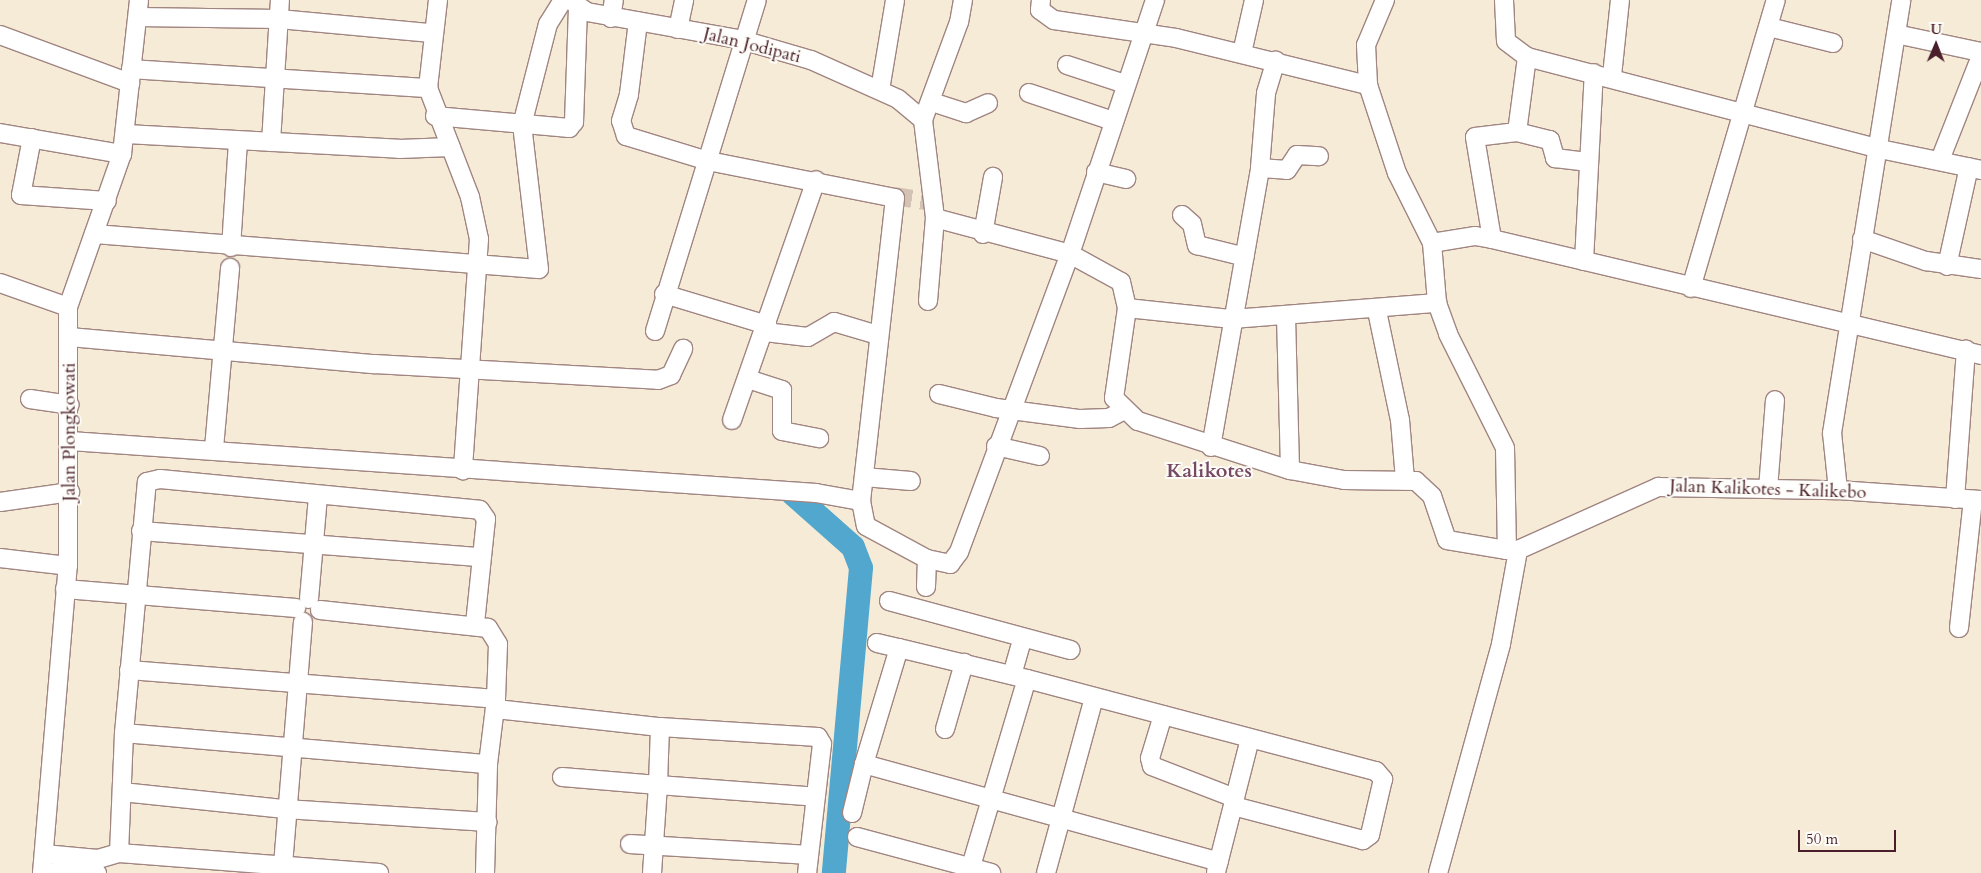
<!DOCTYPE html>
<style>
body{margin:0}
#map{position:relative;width:1981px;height:873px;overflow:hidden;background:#f6ebd7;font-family:Cardo,serif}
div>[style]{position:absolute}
.river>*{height:24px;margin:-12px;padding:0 12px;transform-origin:12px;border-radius:12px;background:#51a7cd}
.minor-tunnel>*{height:18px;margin-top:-9px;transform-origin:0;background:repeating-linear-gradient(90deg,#d4c2b5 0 18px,transparent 0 27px)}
.roads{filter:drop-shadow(1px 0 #a08581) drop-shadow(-1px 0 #a08581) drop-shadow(0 1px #a08581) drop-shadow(0 -1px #a08581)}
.minor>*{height:18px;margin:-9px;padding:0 9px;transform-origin:9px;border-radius:9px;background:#fff}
span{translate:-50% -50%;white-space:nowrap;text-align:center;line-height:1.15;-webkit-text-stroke:4px #fdfcf7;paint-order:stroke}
.street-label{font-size:18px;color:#4a1f2b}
.quarter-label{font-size:20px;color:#754864;font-weight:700}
.north{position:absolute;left:1911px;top:20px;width:50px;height:50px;-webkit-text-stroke:4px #fdfcf7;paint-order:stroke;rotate:1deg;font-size:14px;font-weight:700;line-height:20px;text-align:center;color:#4a1f2b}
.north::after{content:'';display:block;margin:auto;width:18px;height:22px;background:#4a1f2b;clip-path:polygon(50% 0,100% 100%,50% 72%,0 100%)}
.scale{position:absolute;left:1798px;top:830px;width:98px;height:22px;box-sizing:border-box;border:2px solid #4a1f2b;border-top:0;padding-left:6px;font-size:15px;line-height:18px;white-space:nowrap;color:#4a1f2b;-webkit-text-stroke:4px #fdfcf7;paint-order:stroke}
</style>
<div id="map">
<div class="river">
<i style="left:792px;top:493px;width:81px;rotate:41.5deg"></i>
<i style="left:853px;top:547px;width:22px;rotate:69deg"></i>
<i style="left:861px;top:568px;width:306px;rotate:95.1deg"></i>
</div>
<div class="minor-tunnel">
<i style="left:894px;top:196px;width:36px;rotate:9deg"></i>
</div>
<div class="roads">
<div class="minor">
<i style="left:438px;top:0;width:89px;rotate:96.5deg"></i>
<i style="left:428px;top:88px;width:117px;rotate:68.9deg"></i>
<i style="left:470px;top:197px;width:43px;rotate:77.9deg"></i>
<i style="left:479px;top:239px;width:232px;rotate:94deg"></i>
<i style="left:570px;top:0;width:21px;rotate:35deg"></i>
<i style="left:587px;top:12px;width:158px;rotate:10.2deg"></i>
<i style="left:742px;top:40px;width:72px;rotate:16.2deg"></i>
<i style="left:811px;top:60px;width:95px;rotate:24.1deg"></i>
<i style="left:898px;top:99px;width:33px;rotate:40deg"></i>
<i style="left:963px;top:0;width:22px;rotate:100deg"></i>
<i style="left:959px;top:22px;width:104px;rotate:110.2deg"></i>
<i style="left:923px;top:120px;width:99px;rotate:83deg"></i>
<i style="left:935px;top:218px;width:140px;rotate:14.9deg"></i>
<i style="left:1070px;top:254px;width:58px;rotate:28.8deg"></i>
<i style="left:1121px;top:282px;width:27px;rotate:77deg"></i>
<i style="left:1127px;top:308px;width:91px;rotate:98.2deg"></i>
<i style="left:1114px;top:398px;width:33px;rotate:44deg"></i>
<i style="left:1138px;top:421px;width:160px;rotate:17.9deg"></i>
<i style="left:1290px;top:470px;width:55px;rotate:10.5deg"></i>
<i style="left:1344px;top:480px;width:72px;rotate:0.8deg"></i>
<i style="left:1416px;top:481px;width:22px;rotate:43deg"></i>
<i style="left:1432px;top:496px;width:46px;rotate:71.2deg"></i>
<i style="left:1447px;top:540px;width:61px;rotate:9.5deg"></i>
<i style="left:1507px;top:550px;width:11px"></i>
<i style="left:1518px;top:550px;width:154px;rotate:-24.2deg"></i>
<i style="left:1658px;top:487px;width:180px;rotate:1deg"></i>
<i style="left:1838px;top:490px;width:143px;rotate:4deg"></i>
<i style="left:1041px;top:0;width:10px;rotate:96deg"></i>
<i style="left:1040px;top:10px;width:17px;rotate:36deg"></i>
<i style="left:1054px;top:20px;width:123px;rotate:8.4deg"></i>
<i style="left:1176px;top:38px;width:198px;rotate:13.8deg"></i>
<i style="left:1385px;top:0;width:49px;rotate:112.9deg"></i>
<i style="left:1366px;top:45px;width:40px;rotate:87.1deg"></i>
<i style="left:1368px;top:85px;width:93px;rotate:71.8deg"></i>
<i style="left:1397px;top:173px;width:78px;rotate:63.4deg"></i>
<i style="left:1432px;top:243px;width:60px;rotate:85.2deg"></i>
<i style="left:1437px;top:303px;width:33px;rotate:70deg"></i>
<i style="left:1448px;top:334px;width:127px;rotate:63.4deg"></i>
<i style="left:1505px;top:448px;width:102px;rotate:88.9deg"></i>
<i style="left:138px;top:17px;width:141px;rotate:0.8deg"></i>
<i style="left:279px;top:19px;width:153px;rotate:5.3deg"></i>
<i style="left:611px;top:18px;width:18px;rotate:-81deg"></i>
<i style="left:1769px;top:27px;width:66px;rotate:14deg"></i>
<i style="left:678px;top:29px;width:30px;rotate:-78deg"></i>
<i style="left:1896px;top:34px;width:87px;rotate:12deg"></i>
<i style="left:0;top:35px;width:139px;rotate:20.3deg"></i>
<i style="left:1242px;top:53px;width:54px;rotate:-77.2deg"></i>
<i style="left:1527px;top:57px;width:365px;rotate:14.6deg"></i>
<i style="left:1880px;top:149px;width:103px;rotate:11.7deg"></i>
<i style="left:1067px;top:65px;width:61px;rotate:18.1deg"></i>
<i style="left:131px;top:69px;width:298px;rotate:3.7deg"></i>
<i style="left:1612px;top:76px;width:76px;rotate:-84deg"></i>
<i style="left:880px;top:90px;width:91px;rotate:-80.5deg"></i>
<i style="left:1029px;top:93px;width:89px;rotate:18.4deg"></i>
<i style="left:932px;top:102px;width:36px;rotate:18deg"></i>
<i style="left:966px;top:113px;width:24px;rotate:-24deg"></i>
<i style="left:435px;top:116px;width:135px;rotate:5.1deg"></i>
<i style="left:569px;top:128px;width:8px;rotate:-50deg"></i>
<i style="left:574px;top:122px;width:113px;rotate:-88deg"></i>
<i style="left:1517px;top:132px;width:34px;rotate:14deg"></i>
<i style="left:1550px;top:140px;width:19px;rotate:74deg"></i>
<i style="left:1555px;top:158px;width:34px;rotate:7deg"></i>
<i style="left:0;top:133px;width:124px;rotate:9.8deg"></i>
<i style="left:126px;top:134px;width:273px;rotate:3.1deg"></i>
<i style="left:399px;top:149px;width:52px;rotate:-2.2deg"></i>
<i style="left:32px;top:138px;width:58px;rotate:100.9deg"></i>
<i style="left:21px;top:195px;width:86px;rotate:4deg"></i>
<i style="left:271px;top:142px;width:142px;rotate:-86.4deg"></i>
<i style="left:1940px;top:160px;width:112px;rotate:-68.5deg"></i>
<i style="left:1260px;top:168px;width:27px;rotate:4deg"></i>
<i style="left:1287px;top:170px;width:18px;rotate:-56deg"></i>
<i style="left:1297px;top:155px;width:22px;rotate:3deg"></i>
<i style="left:1096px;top:172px;width:31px;rotate:13deg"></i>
<i style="left:1182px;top:215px;width:13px;rotate:42deg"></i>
<i style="left:1192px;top:224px;width:22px;rotate:77deg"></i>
<i style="left:1197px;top:245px;width:49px;rotate:14deg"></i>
<i style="left:94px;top:234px;width:446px;rotate:4.5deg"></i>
<i style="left:539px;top:269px;width:145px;rotate:-96.7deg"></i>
<i style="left:522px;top:125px;width:104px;rotate:-75.6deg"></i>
<i style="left:548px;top:24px;width:28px;rotate:-58deg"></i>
<i style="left:983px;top:234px;width:58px;rotate:-80deg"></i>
<i style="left:1492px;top:239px;width:103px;rotate:-99.5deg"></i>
<i style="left:1475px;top:137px;width:42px;rotate:-6.8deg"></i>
<i style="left:1517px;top:132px;width:76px;rotate:-82.4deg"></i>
<i style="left:1527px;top:57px;width:26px;rotate:-143deg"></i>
<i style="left:1506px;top:41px;width:41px;rotate:-92.8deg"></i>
<i style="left:1862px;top:239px;width:68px;rotate:19deg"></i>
<i style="left:1926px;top:261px;width:56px;rotate:8.3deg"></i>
<i style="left:1432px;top:243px;width:44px;rotate:-9.2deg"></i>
<i style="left:1475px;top:236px;width:17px;rotate:10deg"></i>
<i style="left:1492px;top:239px;width:503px;rotate:13.34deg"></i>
<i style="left:231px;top:247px;width:106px;rotate:-86.2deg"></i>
<i style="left:1584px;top:261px;width:188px;rotate:-87deg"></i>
<i style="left:1947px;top:266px;width:101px;rotate:-77.5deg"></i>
<i style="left:0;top:283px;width:72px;rotate:19.4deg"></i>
<i style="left:1691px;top:288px;width:300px;rotate:-73.6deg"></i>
<i style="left:664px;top:294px;width:108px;rotate:16.8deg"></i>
<i style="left:928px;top:301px;width:83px;rotate:-85.2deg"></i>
<i style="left:1127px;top:308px;width:106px;rotate:6deg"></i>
<i style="left:1232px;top:319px;width:206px;rotate:-4.5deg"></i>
<i style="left:1377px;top:311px;width:111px;rotate:78.1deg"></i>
<i style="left:1400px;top:420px;width:59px;rotate:85.2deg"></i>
<i style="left:1286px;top:316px;width:154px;rotate:88.5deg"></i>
<i style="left:655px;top:331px;width:346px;rotate:-72.9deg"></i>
<i style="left:765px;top:332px;width:43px;rotate:6.6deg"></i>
<i style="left:808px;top:337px;width:30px;rotate:-30deg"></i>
<i style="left:834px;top:322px;width:46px;rotate:16.5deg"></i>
<i style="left:70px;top:337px;width:305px;rotate:5.1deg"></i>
<i style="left:374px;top:364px;width:284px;rotate:3.2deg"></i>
<i style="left:658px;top:380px;width:14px;rotate:-21deg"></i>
<i style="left:671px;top:375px;width:29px;rotate:-65deg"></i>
<i style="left:748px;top:379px;width:36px;rotate:18deg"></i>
<i style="left:782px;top:390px;width:41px;rotate:90deg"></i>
<i style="left:782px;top:431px;width:38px;rotate:11deg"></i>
<i style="left:939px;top:394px;width:59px;rotate:13.8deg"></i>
<i style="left:996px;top:408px;width:85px;rotate:7.5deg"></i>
<i style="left:1080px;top:419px;width:29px;rotate:-2deg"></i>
<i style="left:1109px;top:418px;width:15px;rotate:-28deg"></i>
<i style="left:30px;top:399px;width:40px;rotate:8.5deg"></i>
<i style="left:732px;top:420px;width:254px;rotate:-70.7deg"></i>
<i style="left:70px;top:441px;width:748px;rotate:3.99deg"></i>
<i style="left:816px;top:493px;width:46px;rotate:10.1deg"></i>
<i style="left:861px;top:501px;width:305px;rotate:-83.6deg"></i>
<i style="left:895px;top:198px;width:191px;rotate:-168.8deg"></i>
<i style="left:708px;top:161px;width:86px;rotate:-163deg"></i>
<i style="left:626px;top:136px;width:16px;rotate:-108deg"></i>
<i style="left:621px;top:121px;width:28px;rotate:-73deg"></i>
<i style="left:629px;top:94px;width:73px;rotate:-82.9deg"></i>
<i style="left:996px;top:446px;width:45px;rotate:12.8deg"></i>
<i style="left:1211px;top:447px;width:283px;rotate:-80deg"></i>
<i style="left:1260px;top:168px;width:75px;rotate:-85.4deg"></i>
<i style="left:1266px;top:93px;width:34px;rotate:-73deg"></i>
<i style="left:214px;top:448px;width:181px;rotate:-84.9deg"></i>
<i style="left:864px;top:477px;width:47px;rotate:4.9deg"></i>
<i style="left:1768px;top:489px;width:89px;rotate:-85.5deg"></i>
<i style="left:1838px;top:490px;width:57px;rotate:-96deg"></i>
<i style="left:1832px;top:433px;width:438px;rotate:-80.9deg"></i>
<i style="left:1955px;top:499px;width:150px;rotate:-85.8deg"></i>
<i style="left:861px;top:501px;width:25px;rotate:79deg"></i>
<i style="left:866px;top:526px;width:69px;rotate:28.4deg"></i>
<i style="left:0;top:502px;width:71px;rotate:-8.1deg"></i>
<i style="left:141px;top:531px;width:341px;rotate:4.4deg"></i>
<i style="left:0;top:558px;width:68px;rotate:6.7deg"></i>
<i style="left:926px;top:587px;width:28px;rotate:-88deg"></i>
<i style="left:927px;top:559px;width:24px;rotate:12deg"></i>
<i style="left:950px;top:564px;width:15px;rotate:-53deg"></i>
<i style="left:959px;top:552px;width:318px;rotate:-69.6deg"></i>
<i style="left:1070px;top:254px;width:268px;rotate:-71.5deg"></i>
<i style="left:65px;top:589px;width:232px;rotate:4.7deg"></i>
<i style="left:309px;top:599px;width:103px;rotate:-85deg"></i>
<i style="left:889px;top:601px;width:188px;rotate:15.1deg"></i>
<i style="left:1959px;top:628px;width:129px;rotate:-83.8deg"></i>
<i style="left:877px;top:643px;width:23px;rotate:13deg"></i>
<i style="left:129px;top:670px;width:368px;rotate:4.5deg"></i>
<i style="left:496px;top:699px;width:55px;rotate:-87.9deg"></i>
<i style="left:498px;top:644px;width:19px;rotate:-122deg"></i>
<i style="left:488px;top:628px;width:169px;rotate:-173.9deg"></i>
<i style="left:1012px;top:675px;width:37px;rotate:-74deg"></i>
<i style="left:1027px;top:679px;width:132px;rotate:-166.4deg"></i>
<i style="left:899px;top:648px;width:121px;rotate:106.8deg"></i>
<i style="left:864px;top:764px;width:368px;rotate:15.4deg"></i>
<i style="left:496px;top:709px;width:165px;rotate:6.3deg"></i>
<i style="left:660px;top:727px;width:158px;rotate:3.6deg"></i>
<i style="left:818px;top:737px;width:8px;rotate:60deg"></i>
<i style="left:822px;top:744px;width:130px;rotate:96.6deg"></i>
<i style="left:1163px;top:715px;width:45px;rotate:106.8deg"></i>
<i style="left:1150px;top:758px;width:8px;rotate:76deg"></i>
<i style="left:1152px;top:766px;width:89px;rotate:21.1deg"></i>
<i style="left:660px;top:727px;width:58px;rotate:92deg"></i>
<i style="left:658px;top:785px;width:158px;rotate:4.3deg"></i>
<i style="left:945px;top:729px;width:69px;rotate:-73.9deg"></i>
<i style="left:124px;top:733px;width:365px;rotate:4.9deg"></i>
<i style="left:562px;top:777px;width:96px;rotate:4.8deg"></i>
<i style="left:658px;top:785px;width:88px;rotate:93.9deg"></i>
<i style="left:122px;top:792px;width:164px;rotate:6deg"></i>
<i style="left:285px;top:809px;width:203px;rotate:3.7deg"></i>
<i style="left:852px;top:813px;width:50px;rotate:-76.2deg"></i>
<i style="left:857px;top:837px;width:139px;rotate:15deg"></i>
<i style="left:630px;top:844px;width:179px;rotate:3.5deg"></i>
<i style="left:119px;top:853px;width:261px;rotate:4.4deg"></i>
<i style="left:44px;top:854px;width:54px;rotate:5.3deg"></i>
<i style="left:98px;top:859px;width:22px;rotate:-16deg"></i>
<i style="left:119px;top:853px;width:120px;rotate:-87.6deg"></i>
<i style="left:124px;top:733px;width:252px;rotate:-84.8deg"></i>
<i style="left:147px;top:482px;width:13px;rotate:-13deg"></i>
<i style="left:160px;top:479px;width:321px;rotate:5.5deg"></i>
<i style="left:480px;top:510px;width:11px;rotate:56deg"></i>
<i style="left:486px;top:519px;width:106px;rotate:96deg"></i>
<i style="left:283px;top:865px;width:244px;rotate:-85.3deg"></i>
<i style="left:1216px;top:872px;width:137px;rotate:-75.7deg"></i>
<i style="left:42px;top:873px;width:308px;rotate:-85.2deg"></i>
<i style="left:68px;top:566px;width:259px;rotate:-90deg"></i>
<i style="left:68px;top:307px;width:162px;rotate:-70.6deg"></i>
<i style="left:122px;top:154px;width:155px;rotate:-83.7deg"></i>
<i style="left:42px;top:873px;width:55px"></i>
<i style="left:485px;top:873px;width:109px;rotate:-88.4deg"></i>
<i style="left:488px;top:764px;width:65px;rotate:-83deg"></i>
<i style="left:969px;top:873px;width:202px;rotate:-73.4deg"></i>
<i style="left:1027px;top:679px;width:361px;rotate:14.8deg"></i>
<i style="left:1376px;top:771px;width:11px;rotate:49deg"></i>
<i style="left:1383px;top:779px;width:57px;rotate:103.1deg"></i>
<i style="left:1370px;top:835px;width:9px;rotate:144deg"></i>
<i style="left:1363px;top:840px;width:134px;rotate:-165.3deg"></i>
<i style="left:1046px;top:873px;width:182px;rotate:-74.7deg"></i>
<i style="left:1438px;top:873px;width:238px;rotate:-74.6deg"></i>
<i style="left:1501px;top:644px;width:96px;rotate:-79.7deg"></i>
</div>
</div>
<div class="street-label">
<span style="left:752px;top:46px;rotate:14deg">Jalan Jodipati</span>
<span style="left:70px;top:432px;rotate:-90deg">Jalan Plongkowati</span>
<span style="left:1768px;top:490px;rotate:2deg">Jalan Kalikotes - Kalikebo</span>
</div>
<div class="quarter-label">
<span style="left:1209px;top:470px">Kalikotes</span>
</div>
<div class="north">U</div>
<div class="scale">50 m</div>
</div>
